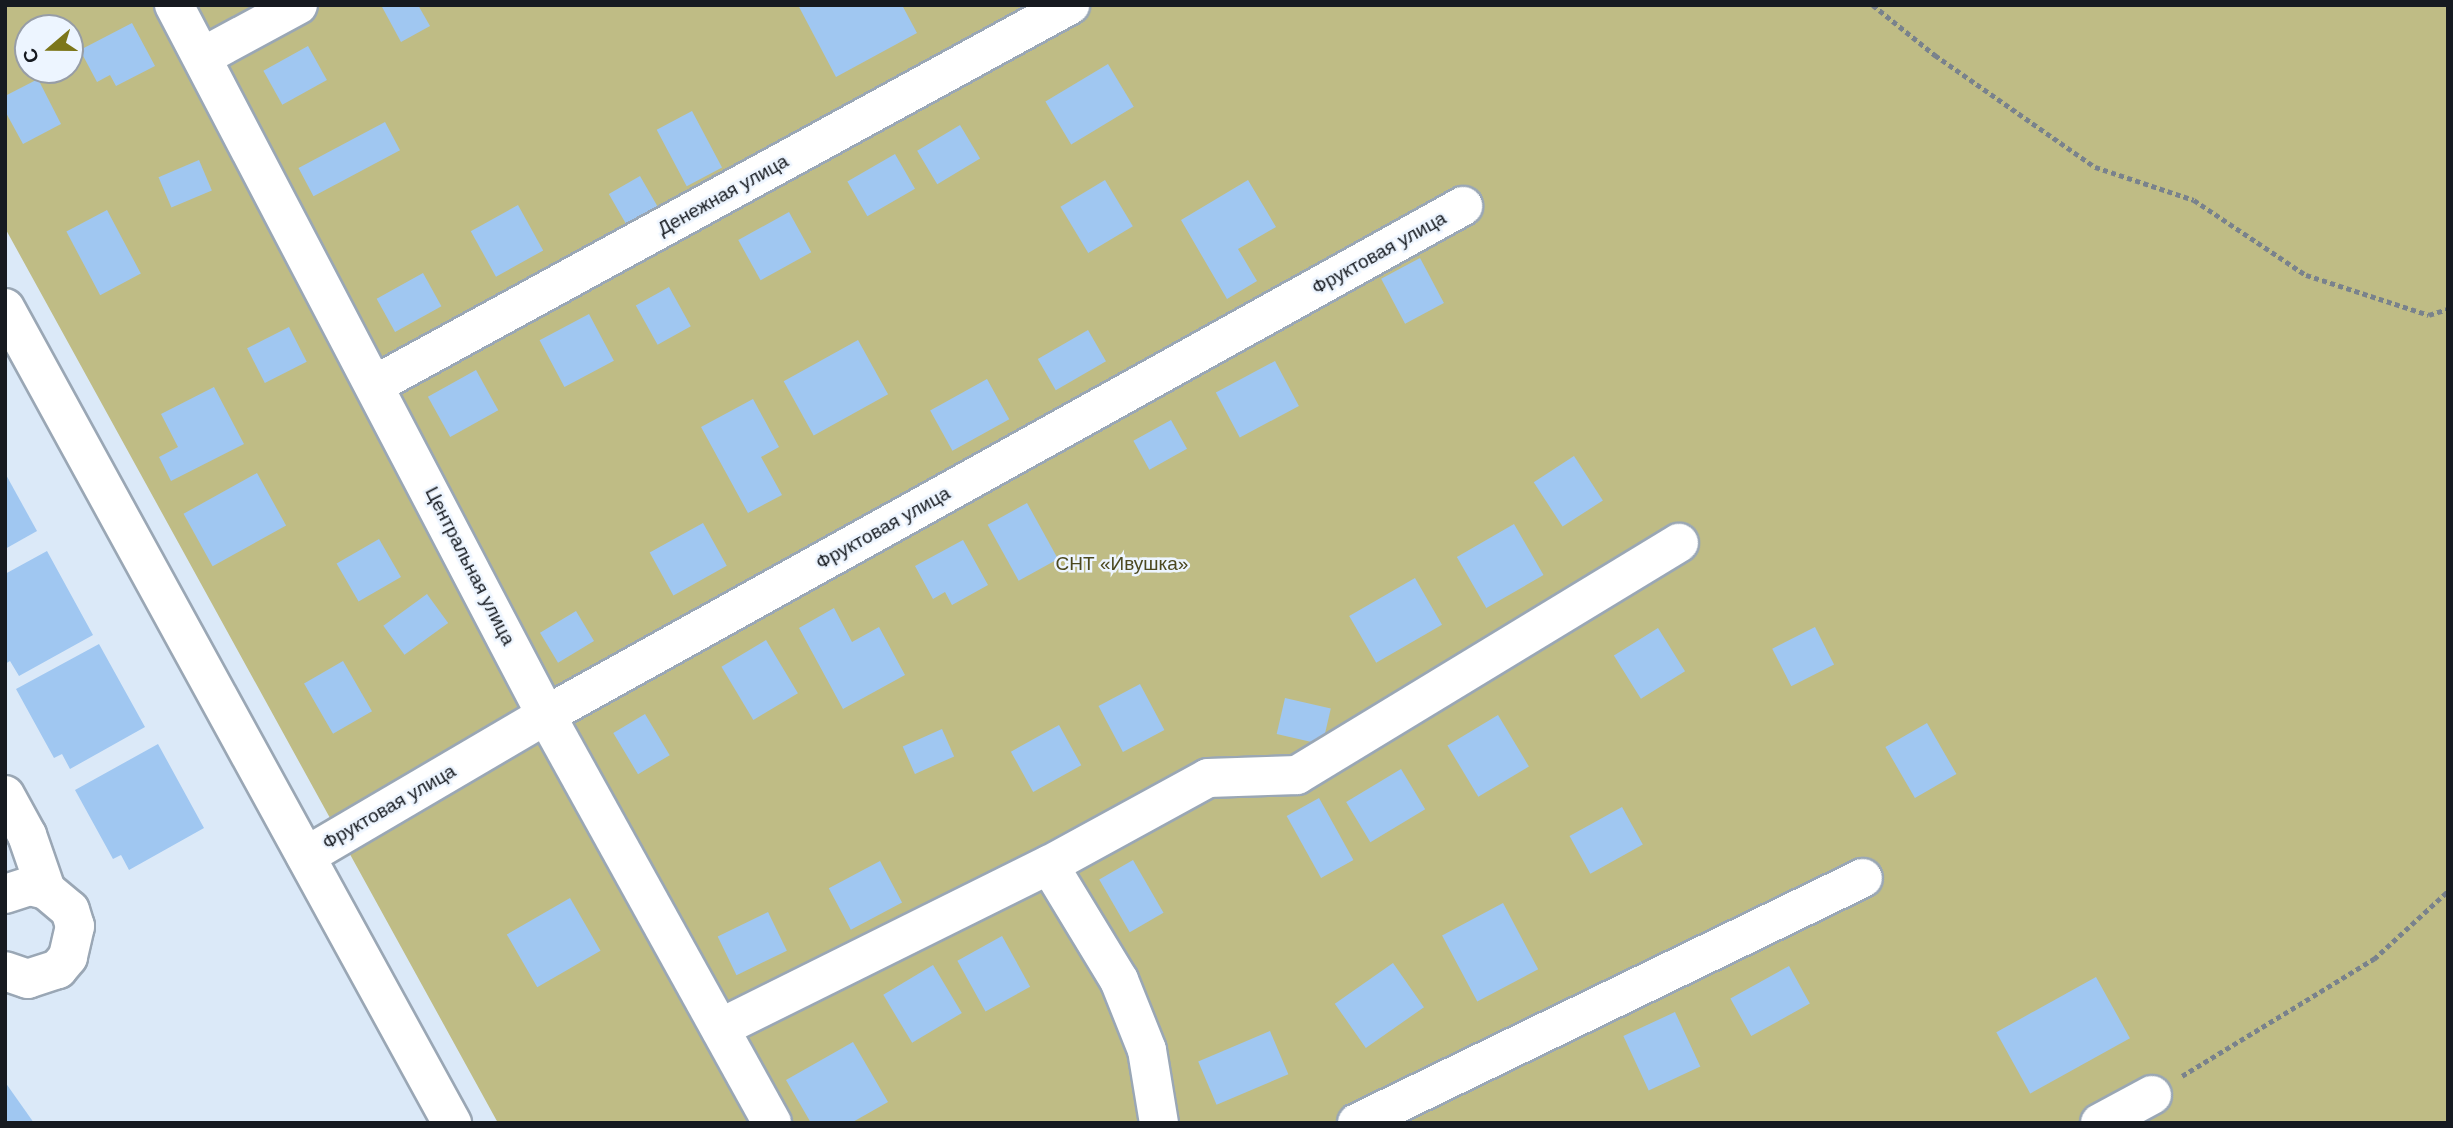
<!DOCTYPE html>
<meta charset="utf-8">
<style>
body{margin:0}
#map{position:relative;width:2453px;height:1128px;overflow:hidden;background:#dbe9f8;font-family:Arial,sans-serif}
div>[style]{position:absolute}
.green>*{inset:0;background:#bfbc85}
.building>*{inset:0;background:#a0c7f1;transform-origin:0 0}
.path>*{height:4.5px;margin-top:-2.25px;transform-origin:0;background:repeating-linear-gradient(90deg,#79828c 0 5px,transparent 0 8.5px)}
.roads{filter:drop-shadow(2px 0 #9aa7b5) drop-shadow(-2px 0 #9aa7b5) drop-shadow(0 2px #9aa7b5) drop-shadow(0 -2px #9aa7b5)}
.minor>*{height:38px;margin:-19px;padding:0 19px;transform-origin:19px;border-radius:19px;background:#fff}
span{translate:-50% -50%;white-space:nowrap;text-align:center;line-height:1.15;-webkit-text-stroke:5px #edf5ff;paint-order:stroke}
.street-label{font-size:19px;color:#161a20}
.park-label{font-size:19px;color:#4b481f}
.frame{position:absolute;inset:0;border:7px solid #161a20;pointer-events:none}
.north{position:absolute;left:14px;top:14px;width:70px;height:70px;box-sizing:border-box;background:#edf5ff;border:2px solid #979da6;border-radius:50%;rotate:250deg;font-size:19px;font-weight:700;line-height:28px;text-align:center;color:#161a20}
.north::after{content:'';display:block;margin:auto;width:24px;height:32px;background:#7c761a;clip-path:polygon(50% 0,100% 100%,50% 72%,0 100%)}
</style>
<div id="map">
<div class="green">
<i style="clip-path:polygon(evenodd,5px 5px,2448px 5px,2448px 1123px,498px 1123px,5px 228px,5px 5px,28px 28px,70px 28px,70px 70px,28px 70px,28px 28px)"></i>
</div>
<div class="building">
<i style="clip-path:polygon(381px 5px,418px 5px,430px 26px,401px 42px)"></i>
<i style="clip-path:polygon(798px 5px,902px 5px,917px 33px,836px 77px)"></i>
<i style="clip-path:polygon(132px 23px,155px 66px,116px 86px,110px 75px,97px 82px,80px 50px)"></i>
<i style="left:308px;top:46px;width:39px;height:51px;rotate:61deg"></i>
<i style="left:1108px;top:64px;width:50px;height:73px;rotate:59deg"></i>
<i style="clip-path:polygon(38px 79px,61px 124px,23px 144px,5px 111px,5px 96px)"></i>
<i style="left:692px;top:111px;width:64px;height:40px;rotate:62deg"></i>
<i style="left:385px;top:122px;width:32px;height:98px;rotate:62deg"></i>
<i style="left:960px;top:125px;width:39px;height:50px;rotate:59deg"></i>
<i style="left:895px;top:154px;width:40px;height:55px;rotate:60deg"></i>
<i style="left:199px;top:160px;width:33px;height:44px;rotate:67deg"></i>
<i style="left:640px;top:176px;width:40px;height:36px;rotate:60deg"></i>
<i style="left:1105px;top:180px;width:54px;height:52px;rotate:59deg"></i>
<i style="clip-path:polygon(1248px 180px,1276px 227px,1238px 249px,1257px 281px,1227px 299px,1181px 220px)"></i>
<i style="left:518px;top:205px;width:52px;height:54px;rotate:61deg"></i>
<i style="left:107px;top:210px;width:72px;height:46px;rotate:62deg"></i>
<i style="left:789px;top:212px;width:46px;height:58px;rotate:61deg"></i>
<i style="left:1420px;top:258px;width:51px;height:44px;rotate:62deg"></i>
<i style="left:423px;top:273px;width:38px;height:53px;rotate:61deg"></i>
<i style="left:669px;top:287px;width:45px;height:38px;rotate:61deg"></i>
<i style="left:589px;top:314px;width:53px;height:56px;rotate:62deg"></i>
<i style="left:289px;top:327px;width:39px;height:47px;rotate:63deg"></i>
<i style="left:1088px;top:330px;width:36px;height:58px;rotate:60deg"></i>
<i style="left:858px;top:340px;width:62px;height:85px;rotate:61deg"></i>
<i style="left:1275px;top:361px;width:51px;height:67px;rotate:62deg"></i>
<i style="left:476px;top:370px;width:46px;height:55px;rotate:61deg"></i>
<i style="left:987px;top:379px;width:46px;height:65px;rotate:61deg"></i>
<i style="clip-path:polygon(214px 387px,244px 444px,171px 481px,159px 457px,178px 447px,161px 414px)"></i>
<i style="clip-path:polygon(753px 399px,779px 447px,761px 457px,782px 495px,748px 513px,701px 427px)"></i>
<i style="left:1171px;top:420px;width:33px;height:43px;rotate:61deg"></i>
<i style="left:1574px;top:456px;width:53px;height:48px;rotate:57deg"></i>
<i style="clip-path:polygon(5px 473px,37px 531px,5px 549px)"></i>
<i style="left:257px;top:473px;width:60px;height:84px;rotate:61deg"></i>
<i style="left:1027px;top:503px;width:64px;height:45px;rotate:61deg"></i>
<i style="left:703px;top:523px;width:49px;height:61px;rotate:61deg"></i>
<i style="left:1514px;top:524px;width:59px;height:66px;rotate:60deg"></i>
<i style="left:379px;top:539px;width:44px;height:49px;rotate:60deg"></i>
<i style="clip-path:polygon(963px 540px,988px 585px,952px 605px,945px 592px,933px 599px,915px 566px)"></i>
<i style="clip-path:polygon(47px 551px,93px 635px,19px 676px,10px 661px,5px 664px,5px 574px)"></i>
<i style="left:1415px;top:578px;width:54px;height:76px;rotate:60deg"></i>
<i style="left:427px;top:594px;width:36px;height:54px;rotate:54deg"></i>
<i style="clip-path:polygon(834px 608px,852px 642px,879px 627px,905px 675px,843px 709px,799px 628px)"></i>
<i style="left:576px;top:611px;width:35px;height:42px;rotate:59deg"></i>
<i style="left:1815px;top:627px;width:42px;height:48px;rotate:63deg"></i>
<i style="left:1658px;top:628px;width:51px;height:52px;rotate:58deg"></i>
<i style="left:766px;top:640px;width:62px;height:52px;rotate:59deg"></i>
<i style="clip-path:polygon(99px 644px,145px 727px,70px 769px,62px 754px,54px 758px,16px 689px)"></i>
<i style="left:343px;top:661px;width:58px;height:45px;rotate:60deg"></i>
<i style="left:1140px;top:684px;width:52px;height:47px;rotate:62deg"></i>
<i style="left:1285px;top:698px;width:47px;height:37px;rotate:13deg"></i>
<i style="left:645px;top:714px;width:48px;height:37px;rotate:59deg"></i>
<i style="left:1498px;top:715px;width:60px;height:59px;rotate:59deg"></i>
<i style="left:1927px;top:723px;width:59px;height:48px;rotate:60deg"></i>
<i style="left:1059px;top:725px;width:46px;height:55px;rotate:61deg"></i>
<i style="left:942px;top:729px;width:30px;height:43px;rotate:66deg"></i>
<i style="clip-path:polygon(158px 744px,204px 828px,129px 870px,121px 855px,113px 859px,75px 790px)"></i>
<i style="left:1401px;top:769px;width:47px;height:64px;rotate:59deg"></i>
<i style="left:1319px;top:798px;width:71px;height:37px;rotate:61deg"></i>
<i style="left:1622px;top:807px;width:43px;height:60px;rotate:61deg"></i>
<i style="left:1133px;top:860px;width:61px;height:39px;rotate:60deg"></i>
<i style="left:880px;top:861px;width:47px;height:58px;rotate:62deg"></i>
<i style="left:570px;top:898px;width:61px;height:73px;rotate:60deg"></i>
<i style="left:1503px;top:903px;width:75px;height:69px;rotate:62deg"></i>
<i style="left:768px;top:912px;width:43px;height:56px;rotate:64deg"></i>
<i style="left:1002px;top:936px;width:58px;height:51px;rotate:61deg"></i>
<i style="left:1393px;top:963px;width:54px;height:71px;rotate:55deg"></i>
<i style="left:933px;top:965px;width:56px;height:58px;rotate:59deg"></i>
<i style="left:1789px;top:966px;width:43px;height:67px;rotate:61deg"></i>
<i style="left:2096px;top:977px;width:70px;height:114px;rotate:61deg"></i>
<i style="left:1675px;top:1012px;width:60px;height:57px;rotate:65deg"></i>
<i style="left:1270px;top:1031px;width:47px;height:78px;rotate:67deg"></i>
<i style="clip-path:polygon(853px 1042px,888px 1102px,851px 1123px,811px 1123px,786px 1080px)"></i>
<i style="clip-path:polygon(5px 1082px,34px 1123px,5px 1123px)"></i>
</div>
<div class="path">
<i style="left:1873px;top:5px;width:80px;rotate:38.9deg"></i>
<i style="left:1935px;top:55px;width:195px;rotate:35deg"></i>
<i style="left:2095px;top:167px;width:104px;rotate:18.4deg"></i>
<i style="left:2194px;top:200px;width:135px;rotate:33.8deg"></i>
<i style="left:2306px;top:275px;width:129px;rotate:18deg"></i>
<i style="left:2429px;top:315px;width:20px;rotate:-18deg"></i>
<i style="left:2182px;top:1076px;width:225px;rotate:-31.4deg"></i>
<i style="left:2374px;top:959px;width:100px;rotate:-42.6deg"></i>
</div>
<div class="roads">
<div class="minor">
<i style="left:174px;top:5px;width:802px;rotate:62.35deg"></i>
<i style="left:546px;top:715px;width:466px;rotate:61deg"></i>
<i style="left:202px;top:57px;width:109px;rotate:-28.4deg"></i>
<i style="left:5px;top:308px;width:930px;rotate:61.26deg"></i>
<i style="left:376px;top:384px;width:791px;rotate:-28.64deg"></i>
<i style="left:5px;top:795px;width:46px;rotate:61.2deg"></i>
<i style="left:27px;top:835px;width:58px;rotate:70.9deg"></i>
<i style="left:306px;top:856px;width:278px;rotate:-30.4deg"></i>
<i style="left:546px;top:715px;width:1049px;rotate:-29.03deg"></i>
<i style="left:1049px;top:865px;width:135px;rotate:58.7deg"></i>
<i style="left:1119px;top:980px;width:75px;rotate:68.2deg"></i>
<i style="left:1147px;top:1050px;width:74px;rotate:80.7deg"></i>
<i style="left:5px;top:894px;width:26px;rotate:-18deg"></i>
<i style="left:30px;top:886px;width:16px;rotate:14deg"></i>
<i style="left:46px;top:890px;width:31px;rotate:40deg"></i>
<i style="left:70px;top:910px;width:17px;rotate:73deg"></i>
<i style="left:75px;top:926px;width:32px;rotate:103deg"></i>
<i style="left:68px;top:957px;width:16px;rotate:130deg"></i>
<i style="left:58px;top:969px;width:32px;rotate:162deg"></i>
<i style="left:28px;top:979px;width:24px;rotate:-161deg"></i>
<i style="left:720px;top:1028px;width:367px;rotate:-26.4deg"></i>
<i style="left:1049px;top:865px;width:181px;rotate:-28.7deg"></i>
<i style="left:1208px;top:778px;width:89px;rotate:-1.9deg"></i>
<i style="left:1297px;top:775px;width:447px;rotate:-31.3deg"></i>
<i style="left:1357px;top:1123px;width:562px;rotate:-25.84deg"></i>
<i style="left:2100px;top:1123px;width:59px;rotate:-28.3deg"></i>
</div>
</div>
<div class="street-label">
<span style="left:723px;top:195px;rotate:-29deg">Денежная улица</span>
<span style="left:1379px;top:253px;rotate:-29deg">Фруктовая улица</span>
<span style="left:883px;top:528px;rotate:-29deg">Фруктовая улица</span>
<span style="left:470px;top:566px;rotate:63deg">Центральная улица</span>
<span style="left:389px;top:807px;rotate:-30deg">Фруктовая улица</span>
</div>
<div class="park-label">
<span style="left:1122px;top:564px">СНТ «Ивушка»</span>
</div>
<div class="frame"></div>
<div class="north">С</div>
</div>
